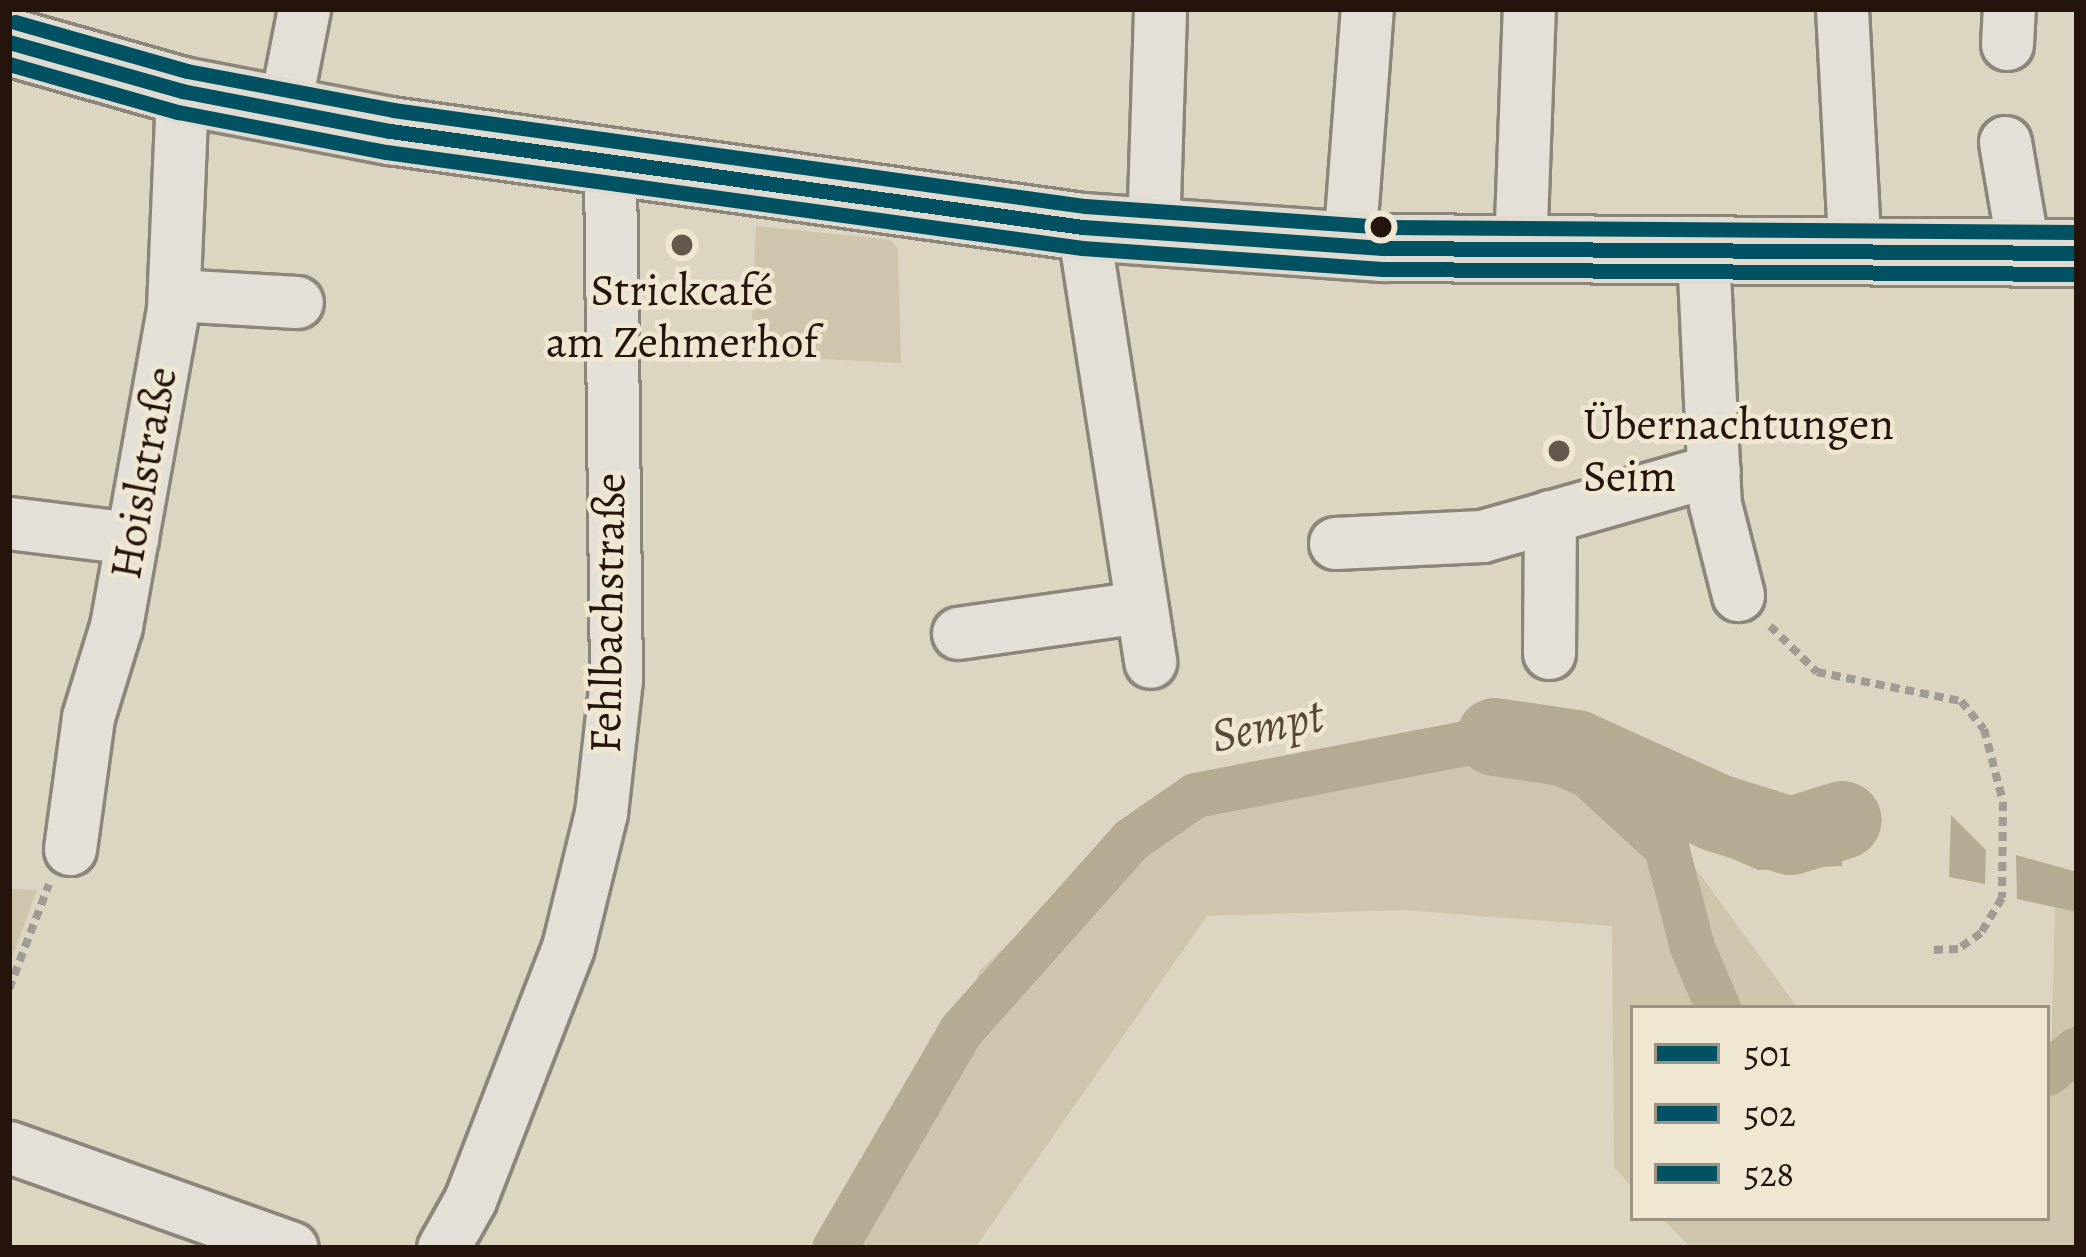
<!DOCTYPE html>
<meta charset="utf-8">
<style>
body{margin:0}
#map{position:relative;width:2086px;height:1257px;overflow:hidden;background:#dcd5c2;font-family:Alegreya,serif}
div>[style]{position:absolute}
.green>*{inset:0;background:#cfc5ad}
.water>*{inset:0;background:#b5aa92}
.canal>*{height:45px;margin:-22.5px;padding:0 22.5px;transform-origin:22.5px;border-radius:22.5px;background:#b5aa92}
.river>*{height:78px;margin:-39px;padding:0 39px;transform-origin:39px;border-radius:39px;background:#b5aa92}
.path>*{height:8px;margin-top:-4px;transform-origin:0;background:repeating-linear-gradient(90deg,#a09b93 0 9px,transparent 0 15px)}
.roads{filter:drop-shadow(3px 0 #8c867a) drop-shadow(-3px 0 #8c867a) drop-shadow(0 3px #8c867a) drop-shadow(0 -3px #8c867a)}
.minor>*{height:51px;margin:-25.5px;padding:0 25.5px;transform-origin:25.5px;border-radius:25.5px;background:#e4e0d7}
.major>*{height:66px;margin:-33px;padding:0 33px;transform-origin:33px;border-radius:33px;background:#dfdbd0}
.bus-1>*{height:15px;margin:-7.5px;padding:0 7.5px;transform-origin:7.5px;border-radius:7.5px;background:#005262}
.bus-2>*{height:15px;margin:-7.5px;padding:0 7.5px;transform-origin:7.5px;border-radius:7.5px;background:#005262}
.bus-3>*{height:15px;margin:-7.5px;padding:0 7.5px;transform-origin:7.5px;border-radius:7.5px;background:#005262}
.dots>*{width:33px;height:33px;translate:-50% -50%;box-sizing:border-box;border:6px solid #efe7d1;border-radius:50%}
span{translate:-50% -50%;white-space:nowrap;text-align:center;line-height:1.15;-webkit-text-stroke:9px #efe7d1;paint-order:stroke}
.poi-label{font-size:45px;color:#24140c}
.left{translate:0 -50%;text-align:left}
.street-label{font-size:45px;color:#24140c}
.water-label{font-size:48px;color:#57483a;font-style:italic}
.frame{position:absolute;inset:0;border:12px solid #24140c;pointer-events:none}
.legend{position:absolute;left:1630px;top:1005px;width:420px;height:216px;box-sizing:border-box;background:#efe7d1;border:3px solid #9e9382;margin:0;padding:15px 21px;list-style:none;font-size:36px;color:#24140c}
.legend li{display:flex;align-items:center;gap:24px;height:60px}
.legend b{width:60px;border:3px solid #9e9382}
</style>
<div id="map">
<div class="green">
<i style="clip-path:polygon(756px 226px,891px 240px,898px 249px,901px 363px,781px 357px,752px 318px)"></i>
<i style="clip-path:polygon(1489px 722px,1594px 730px,1798px 1008px,1633px 1008px,1633px 1188px,1614px 1167px,1612px 926px,1404px 910px,1207px 916px,975px 1248px,854px 1248px,892px 1183px,980px 970px,1131px 828px)"></i>
<i style="clip-path:polygon(9px 889px,37px 890px,9px 966px)"></i>
<i style="clip-path:polygon(2055px 907px,2077px 912px,2077px 1248px,1691px 1248px,1662px 1218px,2047px 1218px)"></i>
</div>
<div class="water">
<i style="clip-path:polygon(1637px 753px,1762px 801px,1844px 787px,1842px 866px,1758px 870px,1699px 844px,1594px 756px)"></i>
<i style="clip-path:polygon(1951px 815px,1986px 850px,1985px 884px,1949px 877px)"></i>
<i style="clip-path:polygon(2016px 855px,2077px 872px,2077px 912px,2017px 899px)"></i>
</div>
<div class="canal">
<i style="left:2047px;top:1073px;width:38px;rotate:-39deg"></i>
<i style="left:834px;top:1248px;width:252px;rotate:-59.8deg"></i>
<i style="left:961px;top:1030px;width:254px;rotate:-48.3deg"></i>
<i style="left:1130px;top:840px;width:79px;rotate:-34.7deg"></i>
<i style="left:1195px;top:795px;width:306px;rotate:-10.9deg"></i>
<i style="left:1495px;top:737px;width:98px;rotate:22.1deg"></i>
<i style="left:1586px;top:774px;width:108px;rotate:42.4deg"></i>
<i style="left:1666px;top:847px;width:103px;rotate:75.4deg"></i>
<i style="left:1692px;top:947px;width:66px;rotate:66.9deg"></i>
</div>
<div class="river">
<i style="left:1495px;top:737px;width:82px;rotate:8.4deg"></i>
<i style="left:1576px;top:749px;width:155px;rotate:24.4deg"></i>
<i style="left:1717px;top:813px;width:77px;rotate:17.3deg"></i>
<i style="left:1791px;top:836px;width:54px;rotate:-17.1deg"></i>
</div>
<div class="path">
<i style="left:1770px;top:626px;width:66px;rotate:44.4deg"></i>
<i style="left:1817px;top:672px;width:147px;rotate:11.4deg"></i>
<i style="left:1961px;top:701px;width:36px;rotate:51deg"></i>
<i style="left:1984px;top:729px;width:75px;rotate:75.4deg"></i>
<i style="left:2003px;top:802px;width:96px;rotate:90.6deg"></i>
<i style="left:2002px;top:898px;width:41px;rotate:121deg"></i>
<i style="left:1981px;top:933px;width:28px;rotate:145deg"></i>
<i style="left:1958px;top:949px;width:28px;rotate:178deg"></i>
<i style="left:9px;top:989px;width:112px;rotate:-69.1deg"></i>
</div>
<div class="roads">
<div class="minor">
<i style="left:1842px;top:9px;width:244px;rotate:87deg"></i>
<i style="left:2007px;top:44px;width:35px;rotate:-87deg"></i>
<i style="left:284px;top:111px;width:104px;rotate:-78.9deg"></i>
<i style="left:2005px;top:142px;width:113px;rotate:80.3deg"></i>
<i style="left:1083px;top:227px;width:440px;rotate:81.2deg"></i>
<i style="left:1153px;top:234px;width:225px;rotate:-88.2deg"></i>
<i style="left:1349px;top:246px;width:238px;rotate:-85.7deg"></i>
<i style="left:1520px;top:250px;width:241px;rotate:-87.9deg"></i>
<i style="left:1703px;top:253px;width:251px;rotate:87.3deg"></i>
<i style="left:1715px;top:504px;width:94px;rotate:75.8deg"></i>
<i style="left:174px;top:295px;width:123px;rotate:3.3deg"></i>
<i style="left:9px;top:523px;width:124px;rotate:7deg"></i>
<i style="left:1335px;top:543px;width:147px;rotate:-2.7deg"></i>
<i style="left:1482px;top:536px;width:241px;rotate:-15.9deg"></i>
<i style="left:958px;top:633px;width:185px;rotate:-8.1deg"></i>
<i style="left:1549px;top:653px;width:137px;rotate:-89.6deg"></i>
<i style="left:70px;top:849px;width:133px;rotate:-82.2deg"></i>
<i style="left:88px;top:717px;width:95px;rotate:-72.9deg"></i>
<i style="left:116px;top:626px;width:323px;rotate:-79.8deg"></i>
<i style="left:173px;top:308px;width:217px;rotate:-87.6deg"></i>
<i style="left:9px;top:1147px;width:300px;rotate:19.6deg"></i>
<i style="left:443px;top:1248px;width:55px;rotate:-60.6deg"></i>
<i style="left:470px;top:1200px;width:271px;rotate:-68.8deg"></i>
<i style="left:568px;top:947px;width:138px;rotate:-76.2deg"></i>
<i style="left:601px;top:813px;width:134px;rotate:-83.6deg"></i>
<i style="left:616px;top:680px;width:515px;rotate:-90.67deg"></i>
</div>
<div class="major">
<i style="left:9px;top:42px;width:180px;rotate:15.8deg"></i>
<i style="left:182px;top:91px;width:212px;rotate:10.9deg"></i>
<i style="left:390px;top:131px;width:700px;rotate:7.89deg"></i>
<i style="left:1083px;top:227px;width:300px;rotate:4deg"></i>
<i style="left:1382px;top:248px;width:695px;rotate:0.41deg"></i>
</div>
</div>
<div class="bus-1">
<i style="left:9px;top:42px;width:180px;rotate:15.8deg"></i>
<i style="left:182px;top:91px;width:212px;rotate:10.9deg"></i>
<i style="left:390px;top:131px;width:700px;rotate:7.89deg"></i>
<i style="left:1083px;top:227px;width:300px;rotate:4deg"></i>
<i style="left:1382px;top:248px;width:695px;rotate:0.41deg"></i>
</div>
<div class="bus-2">
<i style="left:9px;top:64px;width:176px;rotate:15.9deg"></i>
<i style="left:178px;top:112px;width:212px;rotate:10.9deg"></i>
<i style="left:386px;top:152px;width:703px;rotate:7.85deg"></i>
<i style="left:1082px;top:248px;width:301px;rotate:4deg"></i>
<i style="left:1382px;top:269px;width:695px;rotate:0.41deg"></i>
</div>
<div class="bus-3">
<i style="left:15px;top:22px;width:179px;rotate:15.9deg"></i>
<i style="left:187px;top:71px;width:210px;rotate:10.7deg"></i>
<i style="left:393px;top:110px;width:699px;rotate:7.9deg"></i>
<i style="left:1085px;top:206px;width:299px;rotate:4deg"></i>
<i style="left:1383px;top:227px;width:694px;rotate:0.41deg"></i>
</div>
<div class="dots">
<i style="left:1381px;top:227px;background:#24140c"></i>
<i style="left:682px;top:245px;background:#64584c"></i>
<i style="left:1559px;top:451px;background:#64584c"></i>
</div>
<div class="poi-label">
<span style="left:682px;top:317px">Strickcafé<br>am Zehmerhof</span>
<span class="left" style="left:1583px;top:451px">Übernachtungen<br>Seim</span>
</div>
<div class="street-label">
<span style="left:144px;top:473px;rotate:-80deg">Hoislstraße</span>
<span style="left:608px;top:613px;rotate:-89deg">Fehlbachstraße</span>
</div>
<div class="water-label">
<span style="left:1267px;top:726px;rotate:-11deg">Sempt</span>
</div>
<div class="frame"></div>
<ul class="legend">
<li><b style="height:15px;background:#005262"></b>501</li>
<li><b style="height:15px;background:#005262"></b>502</li>
<li><b style="height:15px;background:#005262"></b>528</li>
</ul>
</div>
